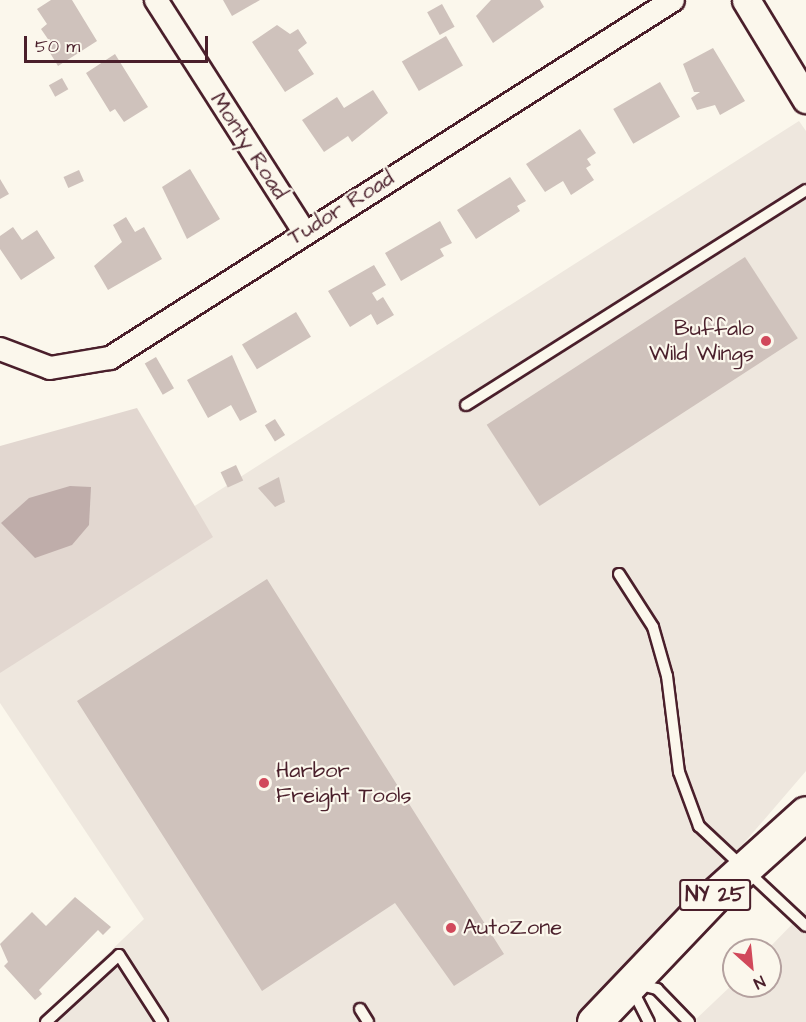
<!DOCTYPE html>
<style>
body{margin:0}
#map{position:relative;width:806px;height:1022px;overflow:hidden;background:#fbf7ec;font-family:"Architects Daughter",sans-serif}
div>[style]{position:absolute}
.built>*{inset:0;background:#eee7de}
.green>*{inset:0;background:#e2d7d0}
.water>*{inset:0;background:#bfadaa}
.building>*{inset:0;background:#cfc2bc;transform-origin:0 0}
.roads{filter:drop-shadow(2px 0 #4a1f2b) drop-shadow(-2px 0 #4a1f2b) drop-shadow(0 2px #4a1f2b) drop-shadow(0 -2px #4a1f2b)}
.service>*{height:10px;margin:-5px;padding:0 5px;transform-origin:5px;border-radius:5px;background:#fbf7ec}
.minor>*{height:22px;margin:-11px;padding:0 11px;transform-origin:11px;border-radius:11px;background:#fbf7ec}
.tertiary>*{height:27px;margin:-13.5px;padding:0 13.5px;transform-origin:13.5px;border-radius:13.5px;background:#fbf7ec}
.primary>*{height:33px;margin:-16.5px;padding:0 16.5px;transform-origin:16.5px;border-radius:16.5px;background:#fbf7ec}
.dots>*{width:16px;height:16px;translate:-50% -50%;box-sizing:border-box;border:3px solid #fbf7ec;border-radius:50%}
span{translate:-50% -50%;white-space:nowrap;text-align:center;line-height:1.15;-webkit-text-stroke:4.5px #fbf7ec;paint-order:stroke}
.shield-label span{padding:2px 4px;background:#fbf7ec;border:2px solid;border-radius:4px;-webkit-text-stroke-width:0}
.shield-label{font-size:21px;color:#4a1f2b;font-weight:700}
.street-label{font-size:22px;color:#4a1f2b}
.poi-label{font-size:22px;color:#4a1f2b}
.right{translate:-100% -50%;text-align:right}
.left{translate:0 -50%;text-align:left}
.north{position:absolute;left:722px;top:938px;width:60px;height:60px;box-sizing:border-box;background:#fbf7ec;border:2px solid #b4a19f;border-radius:50%;rotate:153deg;font-size:16px;font-weight:700;line-height:24px;text-align:center;color:#4a1f2b}
.north::after{content:'';display:block;margin:auto;width:21px;height:27px;background:#d1495b;clip-path:polygon(50% 0,100% 100%,50% 72%,0 100%)}
.scale{position:absolute;left:24px;top:36px;width:184px;height:27px;box-sizing:border-box;border:3px solid #4a1f2b;border-top:0;padding-left:8px;font-size:18px;line-height:21px;white-space:nowrap;color:#4a1f2b;-webkit-text-stroke:4px #fbf7ec;paint-order:stroke}
</style>
<div id="map">
<div class="built">
<i style="clip-path:polygon(799px 121px,806px 131px,806px 771px,590px 1022px,36px 1022px,144px 919px,0 703px,0 630px)"></i>
<i style="clip-path:polygon(806px 910px,806px 1022px,693px 1022px,734px 983px,770px 986px,767px 950px)"></i>
</div>
<div class="green">
<i style="clip-path:polygon(137px 408px,213px 537px,0 673px,0 446px)"></i>
</div>
<div class="water">
<i style="clip-path:polygon(70px 486px,91px 487px,89px 525px,72px 545px,35px 558px,1px 523px,29px 498px)"></i>
</div>
<div class="building">
<i style="clip-path:polygon(51px 0,72px 0,97px 41px,58px 66px,47px 48px,52px 45px,41px 29px,47px 24px,37px 9px)"></i>
<i style="clip-path:polygon(223px 0,260px 0,232px 16px)"></i>
<i style="clip-path:polygon(491px 0,540px 0,544px 7px,493px 43px,476px 16px)"></i>
<i style="left:442px;top:4px;width:26px;height:17px;rotate:61deg"></i>
<i style="clip-path:polygon(277px 25px,290px 34px,298px 29px,307px 43px,298px 50px,314px 74px,285px 92px,252px 42px)"></i>
<i style="left:446px;top:36px;width:34px;height:51px;rotate:60deg"></i>
<i style="clip-path:polygon(713px 48px,745px 101px,720px 115px,715px 105px,697px 110px,691px 98px,700px 92px,694px 92px,683px 64px)"></i>
<i style="clip-path:polygon(115px 54px,148px 107px,124px 122px,115px 109px,110px 112px,86px 73px)"></i>
<i style="left:62px;top:78px;width:13px;height:15px;rotate:61deg"></i>
<i style="left:660px;top:82px;width:40px;height:54px;rotate:60deg"></i>
<i style="clip-path:polygon(373px 90px,388px 113px,352px 142px,348px 136px,324px 152px,302px 120px,337px 97px,344px 108px)"></i>
<i style="clip-path:polygon(580px 129px,596px 153px,587px 159px,591px 165px,586px 168px,594px 180px,571px 195px,563px 181px,545px 192px,526px 164px)"></i>
<i style="clip-path:polygon(190px 169px,220px 219px,187px 239px,162px 187px)"></i>
<i style="left:79px;top:170px;width:12px;height:17px;rotate:66deg"></i>
<i style="clip-path:polygon(510px 177px,526px 201px,517px 206px,520px 211px,476px 239px,457px 210px)"></i>
<i style="clip-path:polygon(0 179px,9px 194px,0 199px)"></i>
<i style="clip-path:polygon(126px 217px,135px 232px,144px 227px,162px 259px,108px 290px,94px 266px,122px 242px,113px 225px)"></i>
<i style="clip-path:polygon(440px 221px,452px 243px,440px 249px,444px 256px,401px 281px,385px 253px)"></i>
<i style="clip-path:polygon(13px 227px,22px 240px,37px 230px,55px 258px,21px 280px,0 249px,0 236px)"></i>
<i style="left:745px;top:257px;width:97px;height:308px;rotate:57deg"></i>
<i style="clip-path:polygon(374px 265px,386px 285px,372px 293px,377px 301px,383px 297px,394px 315px,377px 325px,371px 314px,350px 327px,328px 291px)"></i>
<i style="left:296px;top:312px;width:29px;height:63px;rotate:59deg"></i>
<i style="clip-path:polygon(232px 355px,257px 412px,240px 421px,231px 405px,208px 418px,187px 380px)"></i>
<i style="left:156px;top:357px;width:36px;height:13px;rotate:60deg"></i>
<i style="left:275px;top:419px;width:19px;height:12px;rotate:58deg"></i>
<i style="left:236px;top:465px;width:17px;height:17px;rotate:65deg"></i>
<i style="clip-path:polygon(279px 477px,285px 502px,275px 507px,258px 488px)"></i>
<i style="clip-path:polygon(267px 579px,504px 954px,454px 986px,395px 903px,262px 991px,77px 701px)"></i>
<i style="clip-path:polygon(75px 897px,111px 927px,103px 935px,98px 930px,39px 990px,42px 994px,35px 1000px,4px 966px,8px 962px,0 944px,32px 912px,46px 926px)"></i>
</div>
<div class="roads">
<div class="service">
<i style="left:466px;top:405px;width:402px;rotate:-32.3deg"></i>
<i style="left:619px;top:574px;width:63px;rotate:57.3deg"></i>
<i style="left:653px;top:627px;width:51px;rotate:74.1deg"></i>
<i style="left:667px;top:676px;width:97px;rotate:82.9deg"></i>
<i style="left:679px;top:772px;width:58px;rotate:69.7deg"></i>
<i style="left:699px;top:826px;width:146px;rotate:43.1deg"></i>
<i style="left:637px;top:984px;width:21px;rotate:14deg"></i>
<i style="left:657px;top:989px;width:46px;rotate:45.9deg"></i>
<i style="left:632px;top:989px;width:37px;rotate:63deg"></i>
<i style="left:360px;top:1009px;width:15px;rotate:58deg"></i>
<i style="left:46px;top:1022px;width:99px;rotate:-42.5deg"></i>
<i style="left:119px;top:955px;width:80px;rotate:57.3deg"></i>
</div>
<div class="minor">
<i style="left:156px;top:0;width:274px;rotate:57.4deg"></i>
<i style="left:0;top:349px;width:53px;rotate:20.8deg"></i>
<i style="left:50px;top:368px;width:61px;rotate:-9.5deg"></i>
<i style="left:110px;top:358px;width:667px;rotate:-32.45deg"></i>
</div>
<div class="tertiary">
<i style="left:746px;top:0;width:116px;rotate:58.8deg"></i>
</div>
<div class="primary">
<i style="left:594px;top:1022px;width:175px;rotate:-46.4deg"></i>
<i style="left:715px;top:895px;width:122px;rotate:-42deg"></i>
</div>
</div>
<div class="dots">
<i style="left:766px;top:341px;background:#d1495b"></i>
<i style="left:264px;top:783px;background:#d1495b"></i>
<i style="left:451px;top:928px;background:#d1495b"></i>
</div>
<div class="shield-label">
<span style="left:715px;top:895px">NY 25</span>
</div>
<div class="street-label">
<span style="left:249px;top:146px;rotate:57deg">Monty Road</span>
<span style="left:341px;top:208px;rotate:-32deg">Tudor Road</span>
</div>
<div class="poi-label">
<span class="right" style="left:754px;top:341px">Buffalo<br>Wild Wings</span>
<span class="left" style="left:276px;top:783px">Harbor<br>Freight Tools</span>
<span class="left" style="left:463px;top:928px">AutoZone</span>
</div>
<div class="north">N</div>
<div class="scale">50 m</div>
</div>
